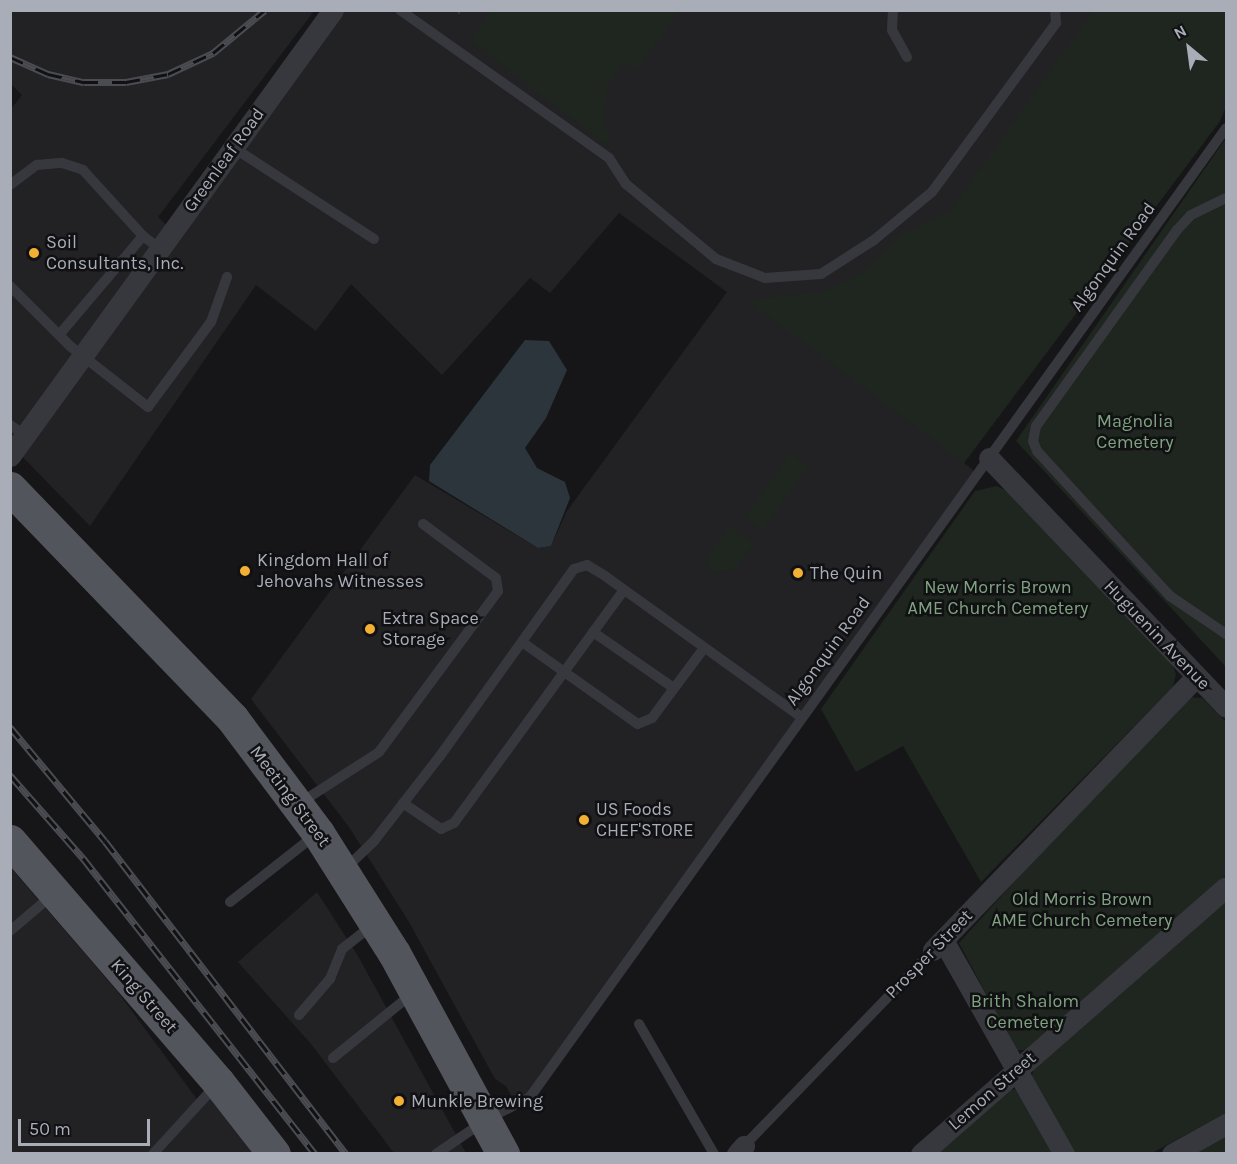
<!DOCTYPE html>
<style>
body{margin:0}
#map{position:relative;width:1237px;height:1164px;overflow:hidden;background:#161618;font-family:Karla,sans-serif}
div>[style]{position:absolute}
.built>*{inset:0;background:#222225}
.green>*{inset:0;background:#1e261f;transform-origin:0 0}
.water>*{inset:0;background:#2c353c}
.service>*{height:10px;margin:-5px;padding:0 5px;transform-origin:5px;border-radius:5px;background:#37383d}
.minor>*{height:21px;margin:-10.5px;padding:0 10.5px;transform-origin:10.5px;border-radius:10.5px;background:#37383d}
.primary>*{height:33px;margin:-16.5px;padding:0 16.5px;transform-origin:16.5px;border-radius:16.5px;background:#53555c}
.rail>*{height:7px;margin-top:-3.5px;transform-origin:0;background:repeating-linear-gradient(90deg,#111113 0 14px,#4a4c52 0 28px);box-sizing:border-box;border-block:2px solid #4a4c52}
.dots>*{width:16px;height:16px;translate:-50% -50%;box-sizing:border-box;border:3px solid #111113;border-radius:50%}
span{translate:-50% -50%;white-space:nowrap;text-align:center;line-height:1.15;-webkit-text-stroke:5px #111113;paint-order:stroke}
.street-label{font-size:18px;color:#a8adb8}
.poi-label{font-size:18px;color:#a8adb8}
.left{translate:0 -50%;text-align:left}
.park-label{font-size:18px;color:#7fa381}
.frame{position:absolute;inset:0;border:12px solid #a8adb8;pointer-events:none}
.north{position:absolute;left:1159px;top:18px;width:60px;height:60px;-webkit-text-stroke:4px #111113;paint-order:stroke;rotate:331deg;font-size:16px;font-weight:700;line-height:24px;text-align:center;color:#a8adb8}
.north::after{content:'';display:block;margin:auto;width:21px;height:27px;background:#a8adb8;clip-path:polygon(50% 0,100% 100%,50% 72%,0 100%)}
.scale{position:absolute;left:18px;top:1119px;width:132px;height:27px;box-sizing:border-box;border:3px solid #a8adb8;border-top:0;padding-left:8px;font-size:18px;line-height:21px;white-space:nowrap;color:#a8adb8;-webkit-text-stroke:4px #111113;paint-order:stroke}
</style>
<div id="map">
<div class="built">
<i style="clip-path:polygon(11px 11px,314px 11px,158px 217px,173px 231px,333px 11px,1226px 11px,1226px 107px,1220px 121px,964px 463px,977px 473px,530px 1097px,516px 1105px,506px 1086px,495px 1079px,409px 922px,349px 827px,251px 699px,415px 475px,538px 548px,551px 546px,567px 511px,727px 292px,619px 213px,550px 293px,530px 278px,442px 375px,351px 284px,316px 331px,256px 285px,90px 526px,11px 445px,10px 110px,22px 95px,11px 84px)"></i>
<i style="clip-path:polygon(10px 867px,117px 991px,199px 1102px,218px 1082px,274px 1153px,11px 1153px)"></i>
<i style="clip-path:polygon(317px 892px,358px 956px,466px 1153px,394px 1153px,311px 1044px,238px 962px)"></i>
</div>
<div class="green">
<i style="clip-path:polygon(492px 10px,680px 10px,680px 11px,636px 70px,625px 62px,607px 85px,604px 120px,611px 144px,603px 143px,471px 40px)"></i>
<i style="clip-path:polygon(1093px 11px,1226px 11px,1226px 86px,1220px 121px,964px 463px,750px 302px,781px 295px,820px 293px,865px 272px,902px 235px,951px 210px)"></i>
<i style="clip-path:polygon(1226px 138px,1226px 667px,1016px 441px)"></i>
<i style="left:791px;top:453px;width:22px;height:79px;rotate:36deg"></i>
<i style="clip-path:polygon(997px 486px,1010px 493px,1172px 664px,1176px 674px,1173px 687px,981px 882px,903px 746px,856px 772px,821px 709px,975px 491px)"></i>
<i style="clip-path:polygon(729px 526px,754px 544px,734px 570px,712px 572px,705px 559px)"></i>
<i style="clip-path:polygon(1188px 697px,1202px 698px,1226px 722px,1226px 875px,1025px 1050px,1016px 1050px,959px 943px,1088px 799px)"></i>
<i style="clip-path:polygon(1226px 896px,1226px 1113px,1152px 1153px,1073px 1153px,1031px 1079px,1035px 1064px)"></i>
<i style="clip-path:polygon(1017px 1089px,1054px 1154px,934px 1154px,1004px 1091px)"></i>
<i style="clip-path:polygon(1226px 1133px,1226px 1153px,1189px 1153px)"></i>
</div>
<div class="water">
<i style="clip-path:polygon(525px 340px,549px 341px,567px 370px,546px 418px,525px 448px,537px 468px,565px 482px,570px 498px,551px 546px,538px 548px,429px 481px,430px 465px)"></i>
</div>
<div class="service">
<i style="left:400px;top:10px;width:256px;rotate:35.3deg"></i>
<i style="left:609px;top:158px;width:31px;rotate:57deg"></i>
<i style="left:626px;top:184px;width:117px;rotate:39.8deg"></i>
<i style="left:716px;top:259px;width:53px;rotate:21.2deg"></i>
<i style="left:765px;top:278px;width:56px;rotate:-4.1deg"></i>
<i style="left:821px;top:274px;width:63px;rotate:-32.7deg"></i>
<i style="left:874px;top:240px;width:75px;rotate:-39.6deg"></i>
<i style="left:932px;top:192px;width:210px;rotate:-53.7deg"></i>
<i style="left:1056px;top:23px;width:13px;rotate:-94deg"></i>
<i style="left:893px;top:10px;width:20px;rotate:93deg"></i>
<i style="left:892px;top:30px;width:31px;rotate:61deg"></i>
<i style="left:234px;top:148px;width:167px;rotate:33deg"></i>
<i style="left:10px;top:185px;width:34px;rotate:-37deg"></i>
<i style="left:37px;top:165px;width:25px;rotate:-5deg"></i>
<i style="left:62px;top:163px;width:22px;rotate:18deg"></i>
<i style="left:83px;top:170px;width:89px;rotate:47.7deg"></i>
<i style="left:143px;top:236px;width:21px;rotate:37deg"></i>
<i style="left:1226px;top:198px;width:39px;rotate:154deg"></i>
<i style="left:1191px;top:215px;width:21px;rotate:133deg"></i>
<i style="left:1177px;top:230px;width:241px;rotate:125.7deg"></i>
<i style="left:1036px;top:426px;width:15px;rotate:101deg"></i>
<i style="left:1033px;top:441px;width:11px;rotate:68deg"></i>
<i style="left:1037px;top:451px;width:197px;rotate:47.5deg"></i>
<i style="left:1170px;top:596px;width:68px;rotate:34.2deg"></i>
<i style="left:10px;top:286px;width:85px;rotate:45deg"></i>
<i style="left:70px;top:346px;width:99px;rotate:38deg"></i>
<i style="left:148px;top:407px;width:106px;rotate:-53.5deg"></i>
<i style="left:211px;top:322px;width:48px;rotate:-70.4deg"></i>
<i style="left:59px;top:335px;width:130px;rotate:-49.7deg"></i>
<i style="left:10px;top:425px;width:18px;rotate:34deg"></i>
<i style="left:593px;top:632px;width:98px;rotate:34.7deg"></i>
<i style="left:522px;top:642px;width:142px;rotate:35.3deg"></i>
<i style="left:638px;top:724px;width:15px;rotate:-23deg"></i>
<i style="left:652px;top:718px;width:87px;rotate:-53.4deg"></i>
<i style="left:300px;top:803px;width:94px;rotate:-32.8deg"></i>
<i style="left:379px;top:752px;width:200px;rotate:-53.5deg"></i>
<i style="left:498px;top:591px;width:13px;rotate:-99deg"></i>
<i style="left:496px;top:578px;width:91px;rotate:-143.5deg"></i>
<i style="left:403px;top:803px;width:46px;rotate:34.4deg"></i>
<i style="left:441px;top:829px;width:14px;rotate:-25deg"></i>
<i style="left:454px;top:823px;width:288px;rotate:-53.9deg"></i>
<i style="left:344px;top:870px;width:42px;rotate:-44deg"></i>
<i style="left:374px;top:841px;width:108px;rotate:-52.2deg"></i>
<i style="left:440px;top:756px;width:230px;rotate:-54.4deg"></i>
<i style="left:574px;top:569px;width:14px;rotate:-17deg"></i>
<i style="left:587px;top:565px;width:21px;rotate:31deg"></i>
<i style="left:605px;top:576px;width:241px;rotate:35.7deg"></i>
<i style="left:230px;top:902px;width:108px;rotate:-38.2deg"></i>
<i style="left:10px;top:931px;width:54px;rotate:-40.5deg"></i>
<i style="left:299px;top:1015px;width:48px;rotate:-49.3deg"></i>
<i style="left:330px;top:979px;width:32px;rotate:-68deg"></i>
<i style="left:342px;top:949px;width:37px;rotate:-38deg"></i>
<i style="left:639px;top:1024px;width:150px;rotate:60deg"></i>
<i style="left:333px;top:1058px;width:103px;rotate:-39.1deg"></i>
<i style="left:744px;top:1146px;width:272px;rotate:-46deg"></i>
<i style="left:153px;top:1154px;width:93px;rotate:-47.6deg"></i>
<i style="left:436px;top:1154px;width:60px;rotate:-34.2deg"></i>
<i style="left:486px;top:1120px;width:50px;rotate:-27.6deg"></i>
<i style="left:530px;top:1097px;width:1193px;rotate:-54.31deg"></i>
</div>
<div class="minor">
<i style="left:10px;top:456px;width:551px;rotate:-54.09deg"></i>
<i style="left:989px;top:458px;width:344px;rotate:46.4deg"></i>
<i style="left:943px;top:940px;width:246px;rotate:60.5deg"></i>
<i style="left:933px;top:950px;width:380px;rotate:-46.1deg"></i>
<i style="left:737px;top:1154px;width:11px;rotate:-49deg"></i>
<i style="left:921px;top:1154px;width:405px;rotate:-41.2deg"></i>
<i style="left:1172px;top:1154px;width:62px;rotate:-29.1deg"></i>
</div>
<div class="primary">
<i style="left:10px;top:488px;width:320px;rotate:46deg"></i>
<i style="left:232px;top:718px;width:144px;rotate:53.2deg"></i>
<i style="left:318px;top:833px;width:142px;rotate:57.7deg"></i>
<i style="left:394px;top:953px;width:229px;rotate:61.5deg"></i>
<i style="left:10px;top:841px;width:318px;rotate:49.2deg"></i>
<i style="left:218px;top:1082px;width:91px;rotate:52.1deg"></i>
</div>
<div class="rail">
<i style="left:457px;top:11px;width:1px;rotate:-45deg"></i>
<i style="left:10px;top:57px;width:42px;rotate:24.1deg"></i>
<i style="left:48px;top:74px;width:37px;rotate:13deg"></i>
<i style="left:84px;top:82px;width:42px"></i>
<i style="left:126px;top:82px;width:43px;rotate:-10.8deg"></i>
<i style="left:168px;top:74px;width:50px;rotate:-25deg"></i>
<i style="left:213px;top:53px;width:67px;rotate:-39.6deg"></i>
<i style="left:10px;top:727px;width:148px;rotate:50.2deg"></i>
<i style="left:105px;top:841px;width:395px;rotate:52.4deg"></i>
<i style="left:10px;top:775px;width:111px;rotate:48.7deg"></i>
<i style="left:83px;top:858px;width:376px;rotate:51.9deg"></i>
</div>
<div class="dots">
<i style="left:34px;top:253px;background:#f2b134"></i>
<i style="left:245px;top:571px;background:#f2b134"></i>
<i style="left:798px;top:573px;background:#f2b134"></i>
<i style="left:370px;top:629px;background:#f2b134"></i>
<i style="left:584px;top:820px;background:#f2b134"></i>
<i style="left:399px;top:1101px;background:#f2b134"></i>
</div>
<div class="street-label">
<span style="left:224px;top:160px;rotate:-54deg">Greenleaf Road</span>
<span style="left:1113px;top:257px;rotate:-54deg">Algonquin Road</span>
<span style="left:1157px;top:635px;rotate:46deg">Huguenin Avenue</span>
<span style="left:828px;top:651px;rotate:-54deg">Algonquin Road</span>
<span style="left:290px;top:796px;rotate:53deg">Meeting Street</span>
<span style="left:929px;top:954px;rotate:-46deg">Prosper Street</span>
<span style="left:144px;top:996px;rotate:49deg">King Street</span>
<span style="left:992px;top:1091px;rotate:-41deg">Lemon Street</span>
</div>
<div class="poi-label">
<span class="left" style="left:46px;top:253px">Soil<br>Consultants, Inc.</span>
<span class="left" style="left:257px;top:571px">Kingdom Hall of<br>Jehovahs Witnesses</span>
<span class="left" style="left:810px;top:573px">The Quin</span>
<span class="left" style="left:382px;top:629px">Extra Space<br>Storage</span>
<span class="left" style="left:596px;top:820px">US Foods<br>CHEF'STORE</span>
<span class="left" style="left:411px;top:1101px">Munkle Brewing</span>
</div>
<div class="park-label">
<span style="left:1135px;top:432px">Magnolia<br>Cemetery</span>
<span style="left:998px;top:598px">New Morris Brown<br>AME Church Cemetery</span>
<span style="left:1082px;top:910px">Old Morris Brown<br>AME Church Cemetery</span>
<span style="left:1025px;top:1012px">Brith Shalom<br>Cemetery</span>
</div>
<div class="frame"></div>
<div class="north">N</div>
<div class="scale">50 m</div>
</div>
